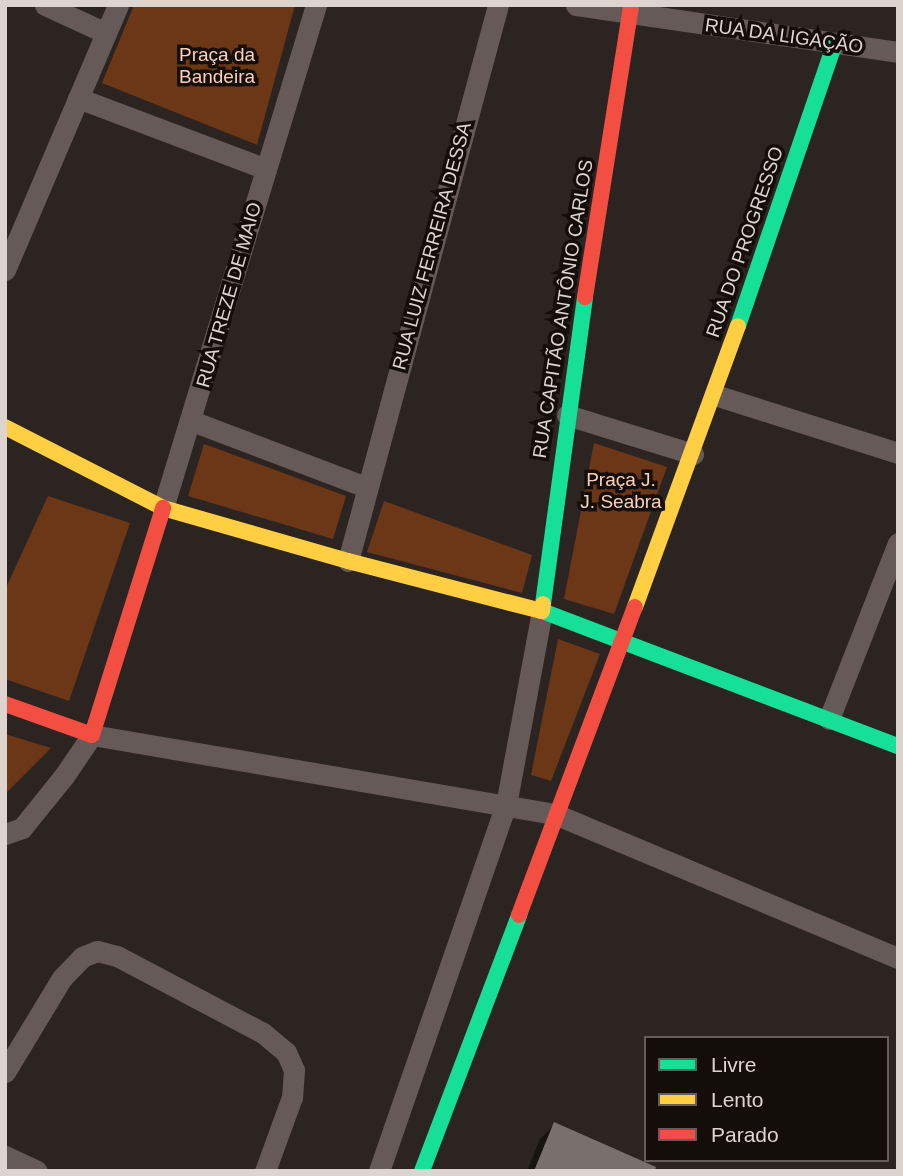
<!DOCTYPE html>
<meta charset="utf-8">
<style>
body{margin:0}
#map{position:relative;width:903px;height:1176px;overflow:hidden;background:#2c2421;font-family:Helvetica,sans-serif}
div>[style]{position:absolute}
.green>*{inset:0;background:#6c3717}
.shadow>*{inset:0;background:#0007}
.building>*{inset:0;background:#77706d}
.street>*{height:21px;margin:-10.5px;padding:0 10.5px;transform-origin:10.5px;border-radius:10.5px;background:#665a58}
.fast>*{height:16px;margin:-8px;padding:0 8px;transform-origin:8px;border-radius:8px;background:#16e098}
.slow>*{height:16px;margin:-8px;padding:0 8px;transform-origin:8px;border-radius:8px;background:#ffcf43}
.jam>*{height:16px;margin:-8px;padding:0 8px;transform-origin:8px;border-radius:8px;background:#f24e42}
span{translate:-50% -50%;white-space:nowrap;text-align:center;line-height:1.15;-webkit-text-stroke:7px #140e0b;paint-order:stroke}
.street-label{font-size:19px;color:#ddd4d0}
.park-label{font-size:19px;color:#fbcfba}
.frame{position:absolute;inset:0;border:7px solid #ddd4d0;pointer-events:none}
.legend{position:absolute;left:644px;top:1036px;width:245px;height:126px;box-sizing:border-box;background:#140e0b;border:2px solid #645d5a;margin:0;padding:9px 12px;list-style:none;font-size:21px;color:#ddd4d0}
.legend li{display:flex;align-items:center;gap:14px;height:35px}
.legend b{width:35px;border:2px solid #645d5a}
</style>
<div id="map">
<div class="green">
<i style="clip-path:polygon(134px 5px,295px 5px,257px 145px,102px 83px)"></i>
<i style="clip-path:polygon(594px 443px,667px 467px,614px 614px,564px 599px)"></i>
<i style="clip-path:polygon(204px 444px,346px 496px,333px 539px,188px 496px)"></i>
<i style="clip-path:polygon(48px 496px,130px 523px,69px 701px,5px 679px,5px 590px)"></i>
<i style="clip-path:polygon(384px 501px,532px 555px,522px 593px,367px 552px)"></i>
<i style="clip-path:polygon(558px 639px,600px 654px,551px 781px,531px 775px)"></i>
<i style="clip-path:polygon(5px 734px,51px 748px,5px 794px)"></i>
</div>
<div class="shadow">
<i style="clip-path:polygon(555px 1124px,653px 1171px,527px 1171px,540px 1139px)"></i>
</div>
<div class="building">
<i style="clip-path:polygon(554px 1122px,656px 1167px,655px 1171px,534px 1171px)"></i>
</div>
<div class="street">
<i style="left:45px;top:5px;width:67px;rotate:24.7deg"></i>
<i style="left:576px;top:5px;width:325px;rotate:8.3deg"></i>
<i style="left:78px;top:98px;width:201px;rotate:20.7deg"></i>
<i style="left:5px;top:270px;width:288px;rotate:-66.9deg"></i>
<i style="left:715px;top:395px;width:192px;rotate:17.6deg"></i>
<i style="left:567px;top:415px;width:132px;rotate:17.2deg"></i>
<i style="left:192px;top:421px;width:186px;rotate:20.8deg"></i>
<i style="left:163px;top:508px;width:526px;rotate:-73.08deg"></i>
<i style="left:348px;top:561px;width:576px;rotate:-74.9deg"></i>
<i style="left:829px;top:719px;width:189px;rotate:-68.6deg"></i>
<i style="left:5px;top:834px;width:18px;rotate:-19deg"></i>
<i style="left:22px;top:828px;width:67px;rotate:-51.1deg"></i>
<i style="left:64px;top:776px;width:50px;rotate:-55.7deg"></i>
<i style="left:92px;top:735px;width:470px;rotate:9.7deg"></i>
<i style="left:555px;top:814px;width:372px;rotate:22.8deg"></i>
<i style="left:5px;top:1072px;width:110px;rotate:-58.8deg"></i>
<i style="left:62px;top:978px;width:29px;rotate:-46deg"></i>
<i style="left:82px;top:957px;width:16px;rotate:-22deg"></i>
<i style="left:97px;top:951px;width:21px;rotate:14deg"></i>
<i style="left:117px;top:956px;width:165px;rotate:27.8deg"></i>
<i style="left:263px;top:1033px;width:30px;rotate:40deg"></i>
<i style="left:286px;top:1052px;width:20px;rotate:66deg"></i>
<i style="left:294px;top:1070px;width:27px;rotate:94deg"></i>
<i style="left:292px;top:1097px;width:79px;rotate:110deg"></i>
<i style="left:5px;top:1156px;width:35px;rotate:25deg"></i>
<i style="left:379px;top:1171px;width:387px;rotate:-70.9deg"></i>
<i style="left:506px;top:805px;width:197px;rotate:-79.5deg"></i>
</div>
<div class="fast">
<i style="left:738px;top:326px;width:299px;rotate:-71.1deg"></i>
<i style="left:543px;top:604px;width:310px;rotate:-82.2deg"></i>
<i style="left:542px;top:611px;width:381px;rotate:20.8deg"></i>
<i style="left:422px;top:1171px;width:274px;rotate:-69.2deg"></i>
</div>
<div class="slow">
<i style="left:5px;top:427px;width:178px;rotate:27.1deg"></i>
<i style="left:163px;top:508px;width:192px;rotate:16deg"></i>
<i style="left:348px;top:561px;width:200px;rotate:14.5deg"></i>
<i style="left:542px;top:611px;width:7px;rotate:-82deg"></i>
<i style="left:635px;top:607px;width:299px;rotate:-69.9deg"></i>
</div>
<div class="jam">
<i style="left:585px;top:297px;width:296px;rotate:-81deg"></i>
<i style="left:5px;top:704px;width:92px;rotate:19.6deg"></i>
<i style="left:92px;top:735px;width:238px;rotate:-72.6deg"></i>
<i style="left:519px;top:915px;width:329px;rotate:-69.4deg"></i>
</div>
<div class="street-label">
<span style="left:784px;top:36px;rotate:8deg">RUA DA LIGAÇÃO</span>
<span style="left:745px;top:242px;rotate:-71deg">RUA DO PROGRESSO</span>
<span style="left:432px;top:246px;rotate:-75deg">RUA LUIZ FERREIRA DESSA</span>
<span style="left:229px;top:295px;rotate:-74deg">RUA TREZE DE MAIO</span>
<span style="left:563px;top:309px;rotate:-81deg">RUA CAPITÃO ANTÔNIO CARLOS</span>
</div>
<div class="park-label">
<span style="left:217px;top:66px">Praça da<br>Bandeira</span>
<span style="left:621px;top:491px">Praça J.<br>J. Seabra</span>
</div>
<div class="frame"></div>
<ul class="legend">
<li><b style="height:9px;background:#16e098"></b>Livre</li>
<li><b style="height:9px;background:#ffcf43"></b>Lento</li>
<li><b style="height:9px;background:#f24e42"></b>Parado</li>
</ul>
</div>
